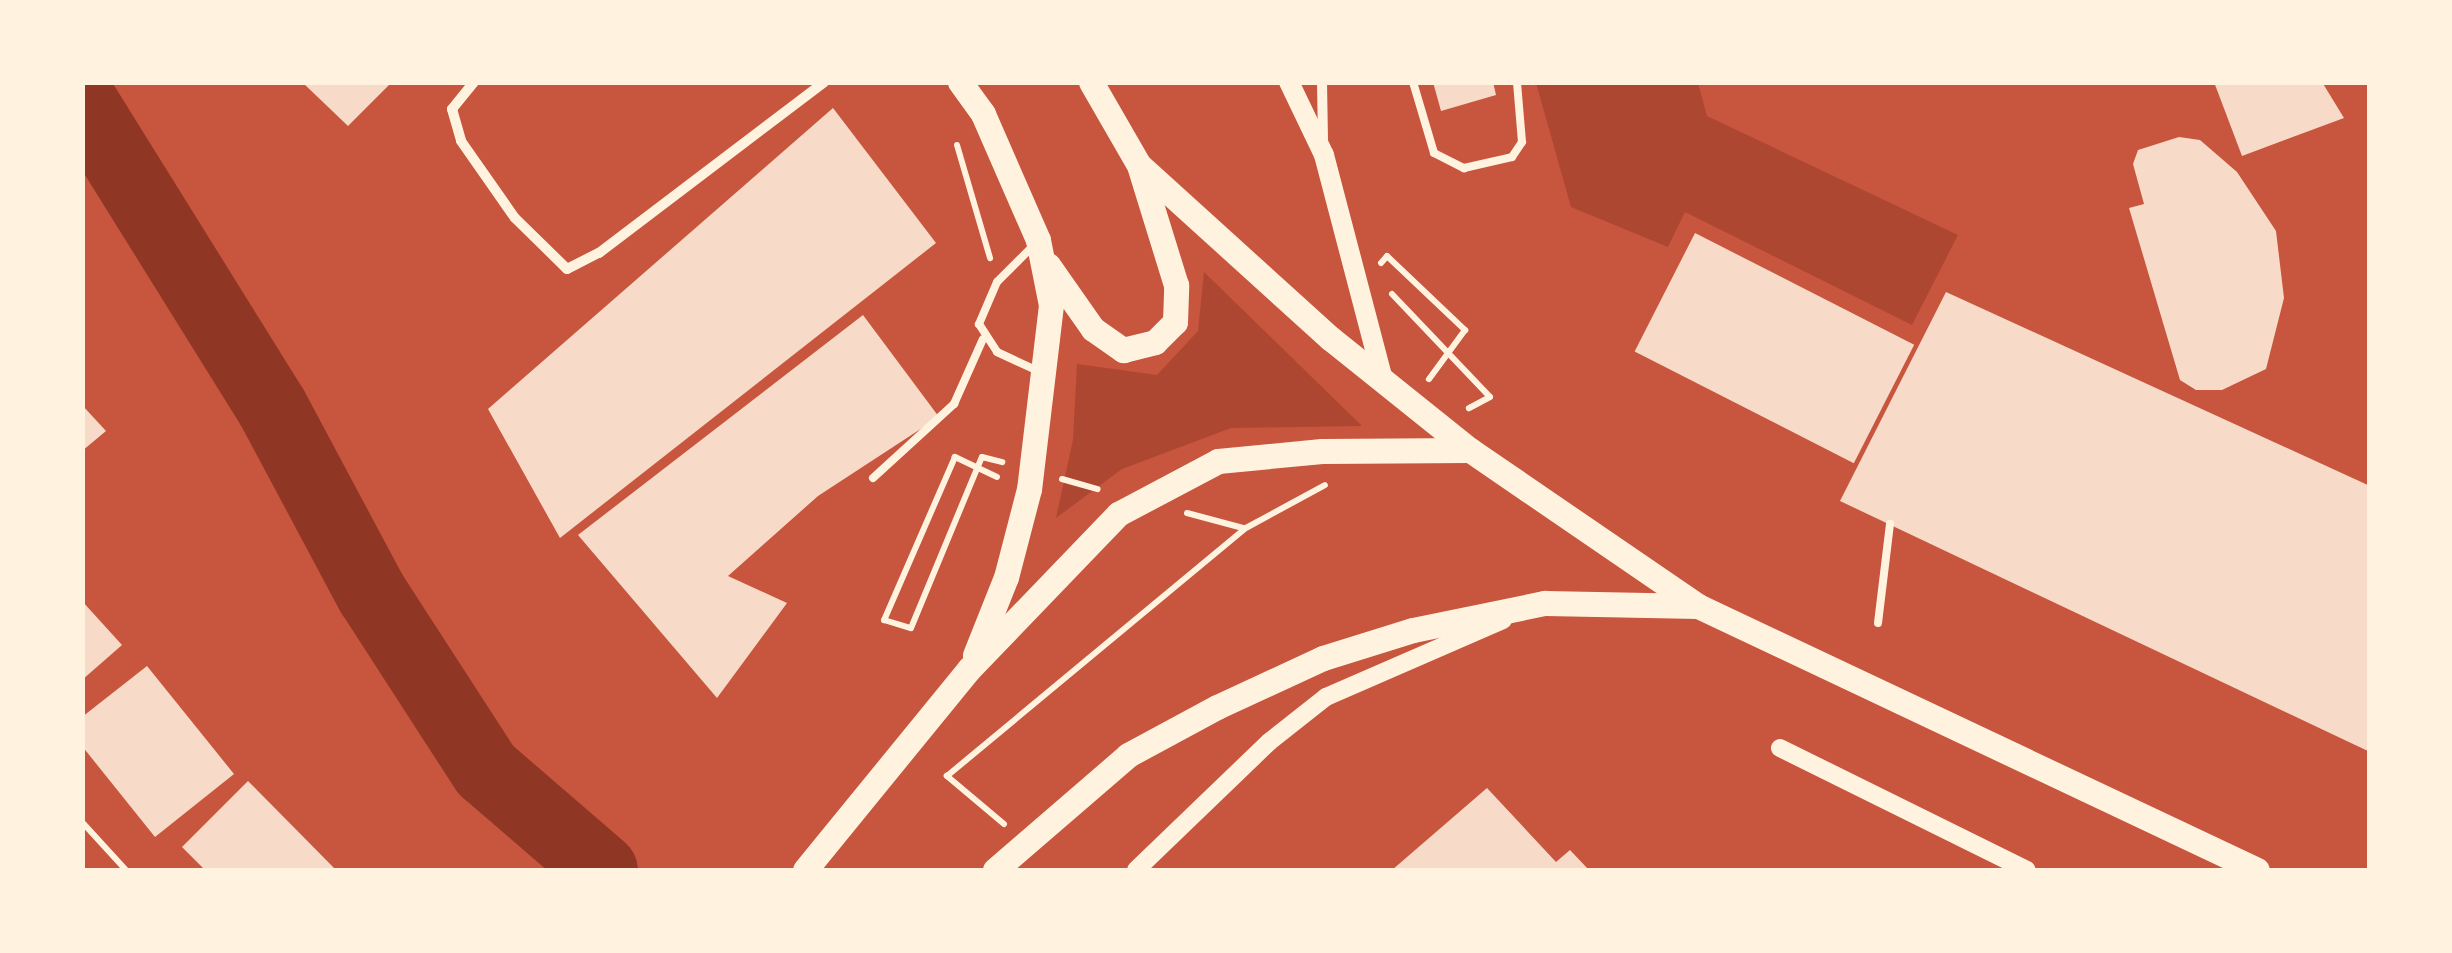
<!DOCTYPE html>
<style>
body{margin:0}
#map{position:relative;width:2452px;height:953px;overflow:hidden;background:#c8553d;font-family:Arial,sans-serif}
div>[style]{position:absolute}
.green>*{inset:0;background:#ae4732}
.river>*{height:72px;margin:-36px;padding:0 36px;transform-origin:36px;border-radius:36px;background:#8f3625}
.building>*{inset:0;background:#f7dbc8;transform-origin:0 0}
.path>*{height:6px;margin:-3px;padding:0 3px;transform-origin:3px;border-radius:3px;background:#fff3e0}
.service>*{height:8px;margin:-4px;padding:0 4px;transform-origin:4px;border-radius:4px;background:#fff3e0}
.minor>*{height:10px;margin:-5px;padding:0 5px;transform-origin:5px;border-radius:5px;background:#fff3e0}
.tertiary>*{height:18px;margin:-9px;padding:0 9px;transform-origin:9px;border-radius:9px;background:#fff3e0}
.secondary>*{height:20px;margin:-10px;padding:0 10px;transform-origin:10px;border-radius:10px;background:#fff3e0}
.primary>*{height:25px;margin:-12.5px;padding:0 12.5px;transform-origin:12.5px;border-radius:12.5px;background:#fff3e0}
span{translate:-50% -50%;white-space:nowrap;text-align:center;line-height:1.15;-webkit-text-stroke:8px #fff3e0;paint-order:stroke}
.frame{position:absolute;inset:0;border:85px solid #fff3e0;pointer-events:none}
</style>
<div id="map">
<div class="green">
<i style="clip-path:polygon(1536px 83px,1698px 83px,1707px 116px,1958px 235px,1912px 325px,1685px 212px,1668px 247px,1571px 207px)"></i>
<i style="clip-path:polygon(1204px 272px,1362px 426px,1231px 428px,1122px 469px,1056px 518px,1073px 440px,1077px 364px,1157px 375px,1198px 331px)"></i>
</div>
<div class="river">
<i style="left:82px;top:102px;width:359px;rotate:58.1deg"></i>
<i style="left:272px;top:407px;width:212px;rotate:61.9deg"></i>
<i style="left:372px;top:594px;width:210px;rotate:57.1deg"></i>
<i style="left:486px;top:770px;width:153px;rotate:40.8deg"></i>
</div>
<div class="building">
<i style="clip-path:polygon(302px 82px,392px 82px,348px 126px)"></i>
<i style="clip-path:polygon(1433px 82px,1493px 82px,1496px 95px,1441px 111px)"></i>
<i style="clip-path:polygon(2214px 82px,2322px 82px,2344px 118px,2242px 156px)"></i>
<i style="clip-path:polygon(833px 108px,936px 243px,560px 538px,488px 409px)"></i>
<i style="clip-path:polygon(2179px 137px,2200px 140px,2237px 172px,2276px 231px,2284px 298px,2266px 369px,2222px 390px,2196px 390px,2180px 380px,2129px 208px,2144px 204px,2133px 164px,2138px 150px)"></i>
<i style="left:1695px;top:233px;width:246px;height:133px;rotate:27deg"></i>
<i style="clip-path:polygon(1946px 292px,2370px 486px,2370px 752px,1840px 501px)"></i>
<i style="clip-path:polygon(863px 315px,939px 417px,818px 496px,728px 576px,787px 603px,717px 698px,578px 535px)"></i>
<i style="clip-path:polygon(82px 405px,106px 431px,82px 451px)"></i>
<i style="clip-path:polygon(82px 601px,122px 645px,82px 680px)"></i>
<i style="clip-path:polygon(147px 666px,234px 774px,155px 837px,82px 746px,82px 717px)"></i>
<i style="clip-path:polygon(248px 781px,336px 870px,205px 870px,182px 847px)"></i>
<i style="clip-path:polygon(1487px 788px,1556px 862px,1570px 850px,1589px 870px,1392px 870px)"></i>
</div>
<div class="path">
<i style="left:957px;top:145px;width:118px;rotate:73.7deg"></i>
<i style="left:1381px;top:263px;width:9px;rotate:-49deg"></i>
<i style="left:1387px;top:256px;width:108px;rotate:43.5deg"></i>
<i style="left:1465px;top:330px;width:61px;rotate:126.3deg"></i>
<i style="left:1392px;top:294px;width:142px;rotate:46.4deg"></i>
<i style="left:1490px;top:397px;width:24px;rotate:152deg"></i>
<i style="left:997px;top:477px;width:47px;rotate:-154.5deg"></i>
<i style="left:955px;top:457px;width:178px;rotate:113.5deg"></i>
<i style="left:884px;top:620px;width:28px;rotate:17deg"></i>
<i style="left:911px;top:628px;width:185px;rotate:-67.5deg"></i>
<i style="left:982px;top:457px;width:21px;rotate:14deg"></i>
<i style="left:1062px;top:479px;width:37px;rotate:16deg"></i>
<i style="left:1187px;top:513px;width:58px;rotate:15deg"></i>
<i style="left:82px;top:822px;width:65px;rotate:47.5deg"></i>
<i style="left:1004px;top:824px;width:75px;rotate:-139.9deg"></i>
<i style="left:947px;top:776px;width:386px;rotate:-39.7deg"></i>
<i style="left:1244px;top:529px;width:92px;rotate:-28.5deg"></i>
</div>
<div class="service">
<i style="left:1413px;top:82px;width:74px;rotate:73.5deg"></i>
<i style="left:1434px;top:153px;width:34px;rotate:27deg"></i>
<i style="left:1464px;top:168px;width:49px;rotate:-12.9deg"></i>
<i style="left:1512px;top:157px;width:18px;rotate:-56deg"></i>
<i style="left:1522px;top:142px;width:60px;rotate:-94.8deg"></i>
<i style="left:1032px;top:247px;width:49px;rotate:135deg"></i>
<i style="left:997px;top:282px;width:46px;rotate:113.2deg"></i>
<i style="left:979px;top:324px;width:33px;rotate:57deg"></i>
<i style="left:997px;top:352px;width:45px;rotate:24.9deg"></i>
<i style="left:873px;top:478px;width:110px;rotate:-42.4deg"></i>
<i style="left:954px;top:404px;width:71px;rotate:-66deg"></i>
<i style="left:1878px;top:623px;width:100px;rotate:-83.1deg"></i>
</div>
<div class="minor">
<i style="left:474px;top:82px;width:35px;rotate:129deg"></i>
<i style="left:452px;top:109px;width:33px;rotate:74deg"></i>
<i style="left:461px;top:141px;width:94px;rotate:55deg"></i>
<i style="left:515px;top:218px;width:73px;rotate:44.4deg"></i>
<i style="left:567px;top:269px;width:36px;rotate:-27deg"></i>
<i style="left:599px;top:253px;width:283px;rotate:-37.2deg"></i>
<i style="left:1322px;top:82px;width:57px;rotate:89deg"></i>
</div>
<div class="tertiary">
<i style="left:1780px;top:748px;width:275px;rotate:26.3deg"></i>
<i style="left:1136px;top:870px;width:185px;rotate:-43.9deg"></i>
<i style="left:1269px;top:742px;width:73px;rotate:-38.3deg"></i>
<i style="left:1326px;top:697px;width:193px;rotate:-23.5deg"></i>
</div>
<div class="secondary">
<i style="left:1289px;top:82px;width:81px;rotate:64.4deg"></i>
<i style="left:1324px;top:155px;width:233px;rotate:75.3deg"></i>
</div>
<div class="primary">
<i style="left:960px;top:82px;width:39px;rotate:54deg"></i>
<i style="left:983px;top:114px;width:137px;rotate:66.4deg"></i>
<i style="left:1038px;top:240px;width:66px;rotate:78.7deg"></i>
<i style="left:1051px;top:305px;width:185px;rotate:96.8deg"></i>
<i style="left:1029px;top:489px;width:91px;rotate:104.6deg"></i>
<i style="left:1006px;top:577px;width:84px;rotate:111.7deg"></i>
<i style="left:1091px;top:82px;width:96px;rotate:60deg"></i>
<i style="left:1139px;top:165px;width:258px;rotate:42.2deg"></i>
<i style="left:1330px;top:338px;width:179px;rotate:38.7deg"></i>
<i style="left:1470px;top:450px;width:276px;rotate:34.4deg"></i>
<i style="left:1048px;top:265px;width:78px;rotate:54.9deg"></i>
<i style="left:1093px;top:329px;width:37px;rotate:35deg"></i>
<i style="left:1123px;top:350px;width:33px;rotate:-14deg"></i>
<i style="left:1155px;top:342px;width:28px;rotate:-45deg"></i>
<i style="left:1175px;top:322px;width:37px;rotate:-88deg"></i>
<i style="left:1176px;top:285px;width:121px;rotate:-107.2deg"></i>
<i style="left:805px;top:870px;width:259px;rotate:-50.8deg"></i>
<i style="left:969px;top:669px;width:215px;rotate:-46.1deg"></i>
<i style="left:1118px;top:514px;width:113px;rotate:-27.9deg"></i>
<i style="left:1218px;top:461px;width:104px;rotate:-5.5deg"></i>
<i style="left:1322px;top:451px;width:148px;rotate:-0.4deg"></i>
<i style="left:995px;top:870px;width:176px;rotate:-40.8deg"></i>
<i style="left:1128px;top:755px;width:101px;rotate:-28.3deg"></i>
<i style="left:1217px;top:707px;width:117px;rotate:-24.8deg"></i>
<i style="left:1323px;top:658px;width:94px;rotate:-17.3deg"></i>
<i style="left:1413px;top:630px;width:135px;rotate:-11.6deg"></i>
<i style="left:1545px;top:603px;width:153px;rotate:1.1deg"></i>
<i style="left:1698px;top:606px;width:618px;rotate:25.28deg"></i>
</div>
<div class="frame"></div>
</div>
